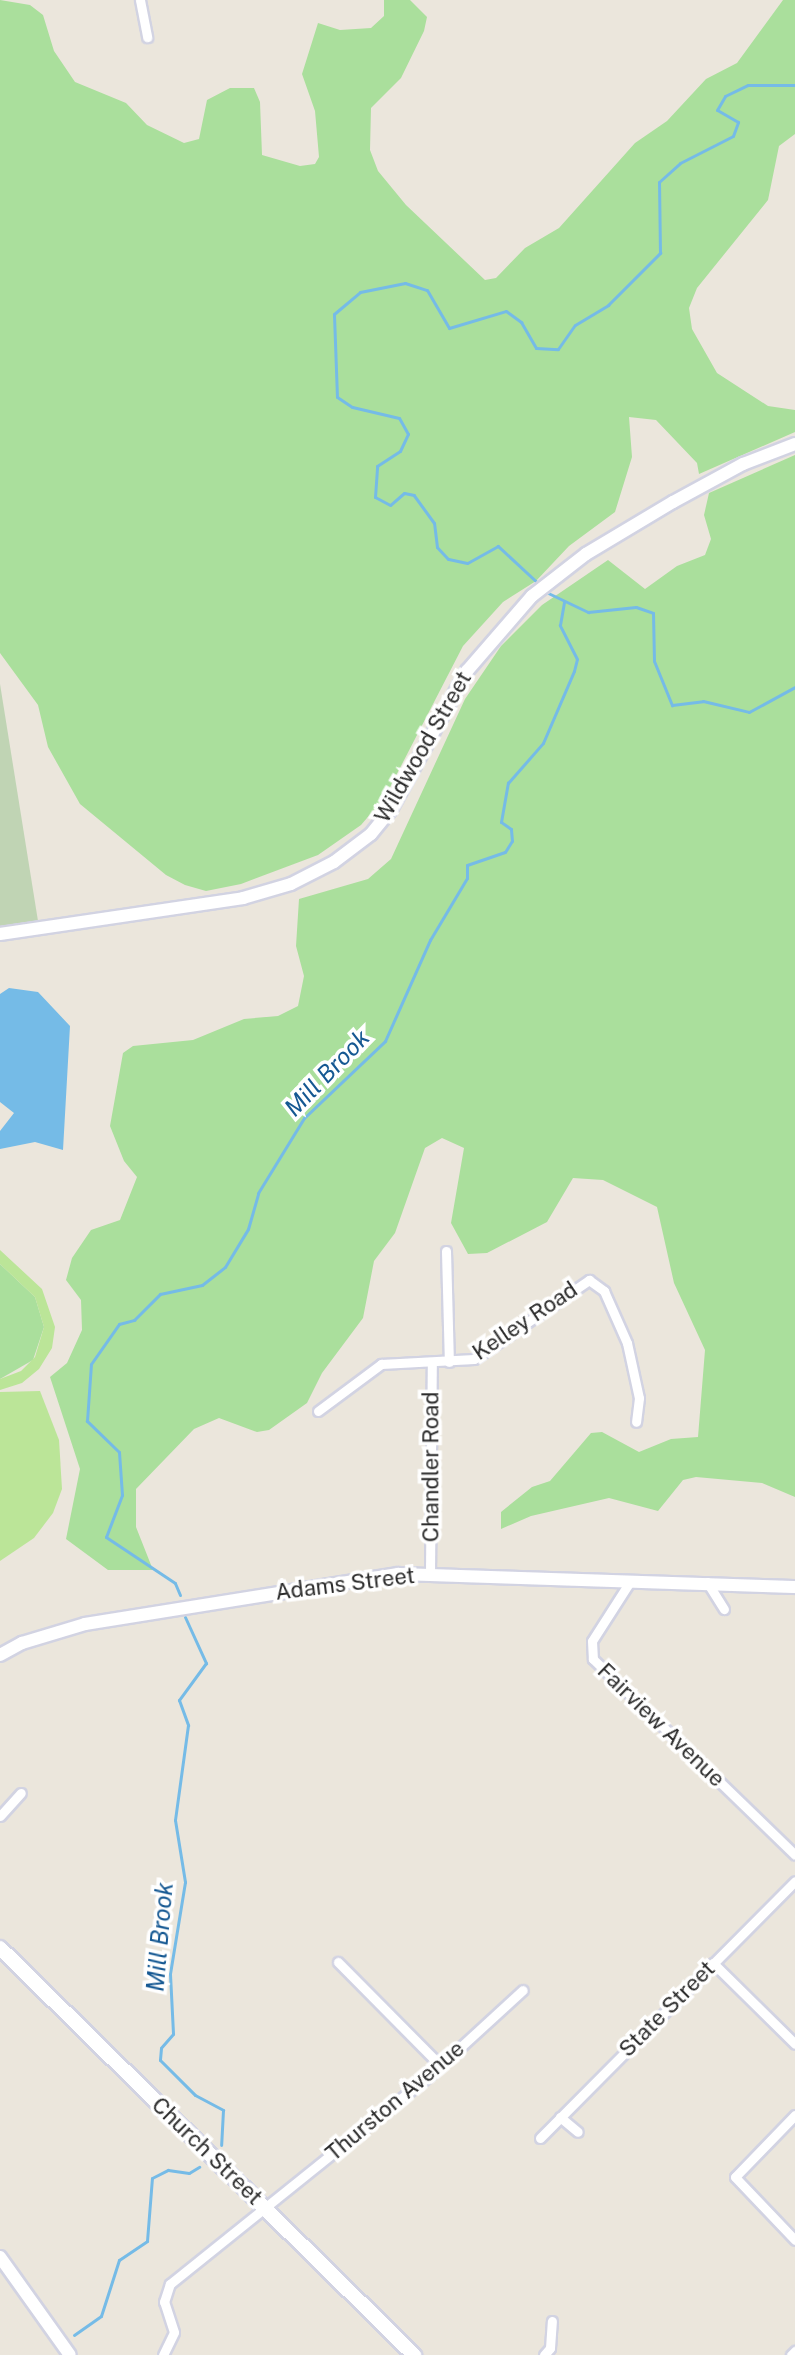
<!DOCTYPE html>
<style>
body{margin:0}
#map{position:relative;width:795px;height:2355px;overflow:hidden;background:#ebe6dc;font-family:"Public Sans",sans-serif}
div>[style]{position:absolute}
.green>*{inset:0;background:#aadf9c}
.cemetery>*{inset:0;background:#c0d4b4}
.pitch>*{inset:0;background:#bbe598}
.water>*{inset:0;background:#75bbe7}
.stream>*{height:3px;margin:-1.5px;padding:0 1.5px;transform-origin:1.5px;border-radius:1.5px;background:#75bbe7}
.roads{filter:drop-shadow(2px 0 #d2d3e2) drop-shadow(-2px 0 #d2d3e2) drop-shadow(0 2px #d2d3e2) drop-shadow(0 -2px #d2d3e2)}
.minor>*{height:9px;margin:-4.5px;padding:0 4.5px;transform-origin:4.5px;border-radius:4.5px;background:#fff}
.tertiary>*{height:12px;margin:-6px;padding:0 6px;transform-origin:6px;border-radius:6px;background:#fff}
.secondary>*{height:14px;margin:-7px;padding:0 7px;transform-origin:7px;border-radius:7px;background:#fff}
span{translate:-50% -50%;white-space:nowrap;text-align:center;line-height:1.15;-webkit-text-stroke:7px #fff;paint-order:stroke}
.street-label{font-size:22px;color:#2a2a2a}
.water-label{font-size:24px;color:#155892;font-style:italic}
</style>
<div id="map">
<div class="green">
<i style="clip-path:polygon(0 0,30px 5px,43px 15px,54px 51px,75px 82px,126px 103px,147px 125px,184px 143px,199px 139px,207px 100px,230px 88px,254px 88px,260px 102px,262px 155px,300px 166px,315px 164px,319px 157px,315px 111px,302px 74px,318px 23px,340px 30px,371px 28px,384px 16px,384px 0,410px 0,427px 17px,424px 31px,401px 78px,371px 108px,370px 150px,378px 171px,406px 205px,485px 280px,496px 278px,525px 248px,559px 228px,635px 143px,667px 121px,706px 79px,737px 63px,783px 0,795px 0,795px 134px,779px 146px,768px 200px,697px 288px,689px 308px,692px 329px,717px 373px,768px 406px,795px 410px,795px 432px,699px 474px,697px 463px,656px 420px,629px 417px,632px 457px,615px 512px,569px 546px,536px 581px,503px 602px,463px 646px,385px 797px,361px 825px,318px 855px,241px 884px,206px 891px,185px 885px,166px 875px,80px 804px,48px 747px,38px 705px,0 653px)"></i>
<i style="clip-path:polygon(795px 455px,795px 1497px,762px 1483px,696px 1477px,683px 1480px,658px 1511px,609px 1498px,531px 1516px,501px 1529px,501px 1512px,532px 1487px,550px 1481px,591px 1433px,602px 1432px,639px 1452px,671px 1439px,698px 1437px,705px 1350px,674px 1283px,657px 1207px,603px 1180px,573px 1178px,547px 1222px,487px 1253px,468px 1254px,451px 1223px,464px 1148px,442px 1138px,425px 1148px,395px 1233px,374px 1261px,363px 1318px,322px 1373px,307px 1403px,269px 1430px,257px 1432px,219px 1418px,194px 1429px,136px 1489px,136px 1527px,153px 1570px,108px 1570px,66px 1539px,80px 1469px,50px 1377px,67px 1363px,82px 1330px,81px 1300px,66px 1280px,72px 1258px,91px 1230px,120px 1220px,137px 1177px,124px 1161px,110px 1126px,123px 1053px,133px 1046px,193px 1040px,244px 1019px,278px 1016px,298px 1006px,304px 976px,296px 946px,299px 899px,368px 879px,391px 859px,465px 699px,501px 646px,542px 605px,608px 560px,645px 589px,677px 566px,705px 555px,711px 539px,704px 515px,709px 493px)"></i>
<i style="clip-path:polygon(0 1264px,35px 1297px,44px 1327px,33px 1360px,0 1379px)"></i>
</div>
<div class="cemetery">
<i style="clip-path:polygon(0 684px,38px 921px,0 926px)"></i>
</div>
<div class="pitch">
<i style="clip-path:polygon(0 1250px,42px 1289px,55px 1327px,52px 1348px,39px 1369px,22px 1383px,0 1390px,0 1379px,21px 1371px,35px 1357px,44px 1327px,35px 1297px,0 1264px)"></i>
<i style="clip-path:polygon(40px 1391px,59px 1440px,62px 1489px,53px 1513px,34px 1538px,0 1561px,0 1392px)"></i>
</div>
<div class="water">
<i style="clip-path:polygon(9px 988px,38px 992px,70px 1026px,63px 1150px,35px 1142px,0 1149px,0 1131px,14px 1113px,0 1102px,0 994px)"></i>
</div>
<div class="stream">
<i style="left:541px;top:586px;width:59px;rotate:-137.1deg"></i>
<i style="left:498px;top:546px;width:35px;rotate:151deg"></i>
<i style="left:467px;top:563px;width:19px;rotate:-168deg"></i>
<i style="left:448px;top:559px;width:16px;rotate:-133deg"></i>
<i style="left:437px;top:547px;width:24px;rotate:-97deg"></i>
<i style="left:434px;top:523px;width:34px;rotate:-126deg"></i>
<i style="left:414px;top:495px;width:10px;rotate:-169deg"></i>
<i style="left:404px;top:493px;width:18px;rotate:139deg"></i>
<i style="left:390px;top:505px;width:17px;rotate:-152deg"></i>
<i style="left:375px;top:497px;width:31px;rotate:-86deg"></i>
<i style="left:377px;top:466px;width:27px;rotate:-33deg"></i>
<i style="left:400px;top:451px;width:19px;rotate:-65deg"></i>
<i style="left:408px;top:434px;width:18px;rotate:-119deg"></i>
<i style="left:399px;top:418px;width:48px;rotate:-166.8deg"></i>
<i style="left:352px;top:407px;width:18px;rotate:-146deg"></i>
<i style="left:337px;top:397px;width:83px;rotate:-92.1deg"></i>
<i style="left:334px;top:314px;width:34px;rotate:-40deg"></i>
<i style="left:360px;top:292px;width:46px;rotate:-11.3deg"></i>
<i style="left:405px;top:283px;width:23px;rotate:18deg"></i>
<i style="left:427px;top:290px;width:44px;rotate:59.9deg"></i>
<i style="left:449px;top:328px;width:59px;rotate:-16.6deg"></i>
<i style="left:506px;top:311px;width:19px;rotate:36deg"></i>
<i style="left:521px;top:322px;width:30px;rotate:60deg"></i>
<i style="left:536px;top:348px;width:22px;rotate:3deg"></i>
<i style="left:558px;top:349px;width:29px;rotate:-55deg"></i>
<i style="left:575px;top:325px;width:39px;rotate:-31deg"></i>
<i style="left:608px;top:305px;width:74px;rotate:-45deg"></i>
<i style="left:660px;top:253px;width:71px;rotate:-90.8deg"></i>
<i style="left:659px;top:182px;width:28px;rotate:-42deg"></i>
<i style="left:680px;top:163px;width:59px;rotate:-27deg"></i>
<i style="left:733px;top:136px;width:15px;rotate:-70deg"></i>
<i style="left:738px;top:122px;width:24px;rotate:-150deg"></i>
<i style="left:717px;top:110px;width:16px;rotate:-60deg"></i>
<i style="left:725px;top:96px;width:25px;rotate:-26deg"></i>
<i style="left:748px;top:85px;width:47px"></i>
<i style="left:546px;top:592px;width:47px;rotate:25.5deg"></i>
<i style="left:588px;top:612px;width:48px;rotate:-5.9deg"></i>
<i style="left:636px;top:607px;width:18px;rotate:19deg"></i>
<i style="left:653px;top:613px;width:48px;rotate:88.8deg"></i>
<i style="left:654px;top:661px;width:48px;rotate:67.8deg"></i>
<i style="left:672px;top:705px;width:31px;rotate:-7deg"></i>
<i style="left:703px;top:701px;width:47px;rotate:13.4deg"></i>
<i style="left:749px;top:712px;width:52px;rotate:-28.5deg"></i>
<i style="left:180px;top:1595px;width:13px;rotate:-113deg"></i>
<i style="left:175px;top:1583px;width:83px;rotate:-146.3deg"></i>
<i style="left:106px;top:1537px;width:45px;rotate:-69.1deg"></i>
<i style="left:122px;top:1495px;width:43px;rotate:-94deg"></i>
<i style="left:119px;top:1452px;width:45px;rotate:-135.9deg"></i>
<i style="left:87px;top:1421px;width:57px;rotate:-86deg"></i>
<i style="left:91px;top:1364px;width:49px;rotate:-55deg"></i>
<i style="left:119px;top:1324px;width:16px;rotate:-15deg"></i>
<i style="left:134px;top:1320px;width:37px;rotate:-45deg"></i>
<i style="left:160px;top:1294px;width:43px;rotate:-12.1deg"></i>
<i style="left:202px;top:1285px;width:29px;rotate:-38deg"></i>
<i style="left:225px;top:1267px;width:44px;rotate:-58.8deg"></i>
<i style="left:248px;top:1229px;width:37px;rotate:-74deg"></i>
<i style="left:258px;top:1193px;width:88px;rotate:-58.5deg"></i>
<i style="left:304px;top:1118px;width:112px;rotate:-43.5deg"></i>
<i style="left:385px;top:1041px;width:111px;rotate:-66deg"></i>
<i style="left:430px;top:940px;width:72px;rotate:-59.2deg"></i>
<i style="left:467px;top:878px;width:13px;rotate:-90deg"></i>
<i style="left:467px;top:865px;width:40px;rotate:-18.9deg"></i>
<i style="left:505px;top:852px;width:13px;rotate:-58deg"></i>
<i style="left:512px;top:841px;width:12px;rotate:-95deg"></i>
<i style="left:511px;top:829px;width:12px;rotate:-145deg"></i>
<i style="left:501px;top:822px;width:40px;rotate:-80deg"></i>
<i style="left:508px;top:783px;width:53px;rotate:-48.8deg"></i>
<i style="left:543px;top:743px;width:78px;rotate:-66.7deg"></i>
<i style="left:574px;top:671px;width:12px;rotate:-76deg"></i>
<i style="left:577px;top:659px;width:38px;rotate:-117deg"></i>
<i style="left:560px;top:625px;width:23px;rotate:-80deg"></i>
<i style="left:185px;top:1617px;width:51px;rotate:65.5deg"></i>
<i style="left:206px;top:1663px;width:46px;rotate:126.1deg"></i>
<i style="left:179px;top:1700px;width:27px;rotate:70deg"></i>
<i style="left:188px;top:1725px;width:96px;rotate:97.8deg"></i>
<i style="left:175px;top:1820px;width:63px;rotate:80.8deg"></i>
<i style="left:185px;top:1882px;width:93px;rotate:99.3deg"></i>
<i style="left:170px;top:1974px;width:60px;rotate:87.1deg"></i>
<i style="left:173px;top:2034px;width:18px;rotate:131deg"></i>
<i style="left:161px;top:2048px;width:12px;rotate:95deg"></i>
<i style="left:160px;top:2060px;width:49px;rotate:45deg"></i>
<i style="left:195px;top:2095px;width:32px;rotate:28deg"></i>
<i style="left:223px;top:2110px;width:35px;rotate:93deg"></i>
<i style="left:74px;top:2335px;width:33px;rotate:-35deg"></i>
<i style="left:101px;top:2316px;width:59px;rotate:-72.2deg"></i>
<i style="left:119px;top:2260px;width:34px;rotate:-34deg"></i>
<i style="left:147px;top:2241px;width:63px;rotate:-85.5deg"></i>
<i style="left:152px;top:2178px;width:18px;rotate:-27deg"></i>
<i style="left:168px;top:2170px;width:21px;rotate:8deg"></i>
<i style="left:189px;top:2173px;width:12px;rotate:-31deg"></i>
</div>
<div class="roads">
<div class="minor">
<i style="left:140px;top:0;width:38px;rotate:79deg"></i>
<i style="left:446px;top:1251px;width:111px;rotate:88.5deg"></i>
<i style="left:318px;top:1411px;width:79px;rotate:-36.7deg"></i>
<i style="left:381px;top:1364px;width:93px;rotate:-3.1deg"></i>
<i style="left:474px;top:1359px;width:140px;rotate:-34.5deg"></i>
<i style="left:589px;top:1280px;width:19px;rotate:36deg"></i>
<i style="left:604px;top:1291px;width:57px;rotate:66.1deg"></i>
<i style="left:627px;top:1343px;width:56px;rotate:77.7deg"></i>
<i style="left:639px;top:1398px;width:24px;rotate:97deg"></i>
<i style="left:430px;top:1573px;width:211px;rotate:-89.5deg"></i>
<i style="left:631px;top:1580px;width:72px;rotate:122.6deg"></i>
<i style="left:592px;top:1641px;width:18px;rotate:87deg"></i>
<i style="left:593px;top:1659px;width:281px;rotate:44.1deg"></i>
<i style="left:707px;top:1582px;width:32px;rotate:58deg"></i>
<i style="left:0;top:1816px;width:31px;rotate:-48deg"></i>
<i style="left:338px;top:1962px;width:146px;rotate:45.3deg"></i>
<i style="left:713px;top:1963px;width:115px;rotate:44.6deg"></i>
<i style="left:795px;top:2115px;width:86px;rotate:134.1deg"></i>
<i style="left:735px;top:2177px;width:87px;rotate:46.4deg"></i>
<i style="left:560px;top:2117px;width:23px;rotate:40deg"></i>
<i style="left:540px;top:2138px;width:362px;rotate:-45.2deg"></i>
<i style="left:163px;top:2355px;width:25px;rotate:-64deg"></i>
<i style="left:174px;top:2332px;width:32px;rotate:-108deg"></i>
<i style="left:164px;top:2302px;width:19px;rotate:-72deg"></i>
<i style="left:170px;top:2284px;width:332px;rotate:-38.8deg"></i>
<i style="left:429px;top:2076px;width:127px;rotate:-42.5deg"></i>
<i style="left:544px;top:2355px;width:9px;rotate:-49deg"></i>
<i style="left:550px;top:2348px;width:27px;rotate:-86deg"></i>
<i style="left:791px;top:2355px;width:6px;rotate:-45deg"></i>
</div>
<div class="tertiary">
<i style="left:0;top:934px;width:246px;rotate:-8.4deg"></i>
<i style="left:243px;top:898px;width:50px;rotate:-16.3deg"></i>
<i style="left:291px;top:884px;width:48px;rotate:-27.1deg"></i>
<i style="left:334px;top:862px;width:46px;rotate:-37.1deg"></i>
<i style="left:371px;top:834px;width:32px;rotate:-51deg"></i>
<i style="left:391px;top:809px;width:158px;rotate:-61.2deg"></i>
<i style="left:467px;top:671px;width:99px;rotate:-49.1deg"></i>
<i style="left:532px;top:596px;width:68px;rotate:-37.9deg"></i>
<i style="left:586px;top:554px;width:101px;rotate:-30.9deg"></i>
<i style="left:673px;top:502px;width:80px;rotate:-28.5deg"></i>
<i style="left:743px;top:464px;width:56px;rotate:-21deg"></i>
<i style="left:0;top:1655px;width:25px;rotate:-29deg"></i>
<i style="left:22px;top:1643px;width:66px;rotate:-16.8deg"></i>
<i style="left:85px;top:1624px;width:317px;rotate:-9.1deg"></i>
<i style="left:398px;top:1574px;width:397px;rotate:1.9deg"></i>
<i style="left:0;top:2257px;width:120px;rotate:54.5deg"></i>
</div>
<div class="secondary">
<i style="left:0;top:1948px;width:581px;rotate:44.51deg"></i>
</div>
</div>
<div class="street-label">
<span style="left:423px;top:747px;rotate:-60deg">Wildwood Street</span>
<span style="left:525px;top:1321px;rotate:-34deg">Kelley Road</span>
<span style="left:431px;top:1467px;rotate:-90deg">Chandler Road</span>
<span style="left:345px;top:1584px;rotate:-7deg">Adams Street</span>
<span style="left:661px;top:1725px;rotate:44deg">Fairview Avenue</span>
<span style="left:667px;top:2009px;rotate:-45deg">State Street</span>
<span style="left:395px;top:2101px;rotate:-40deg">Thurston Avenue</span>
<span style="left:207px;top:2151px;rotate:44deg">Church Street</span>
</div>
<div class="water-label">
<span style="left:327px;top:1073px;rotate:-46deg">Mill Brook</span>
<span style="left:160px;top:1937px;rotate:-85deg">Mill Brook</span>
</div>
</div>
